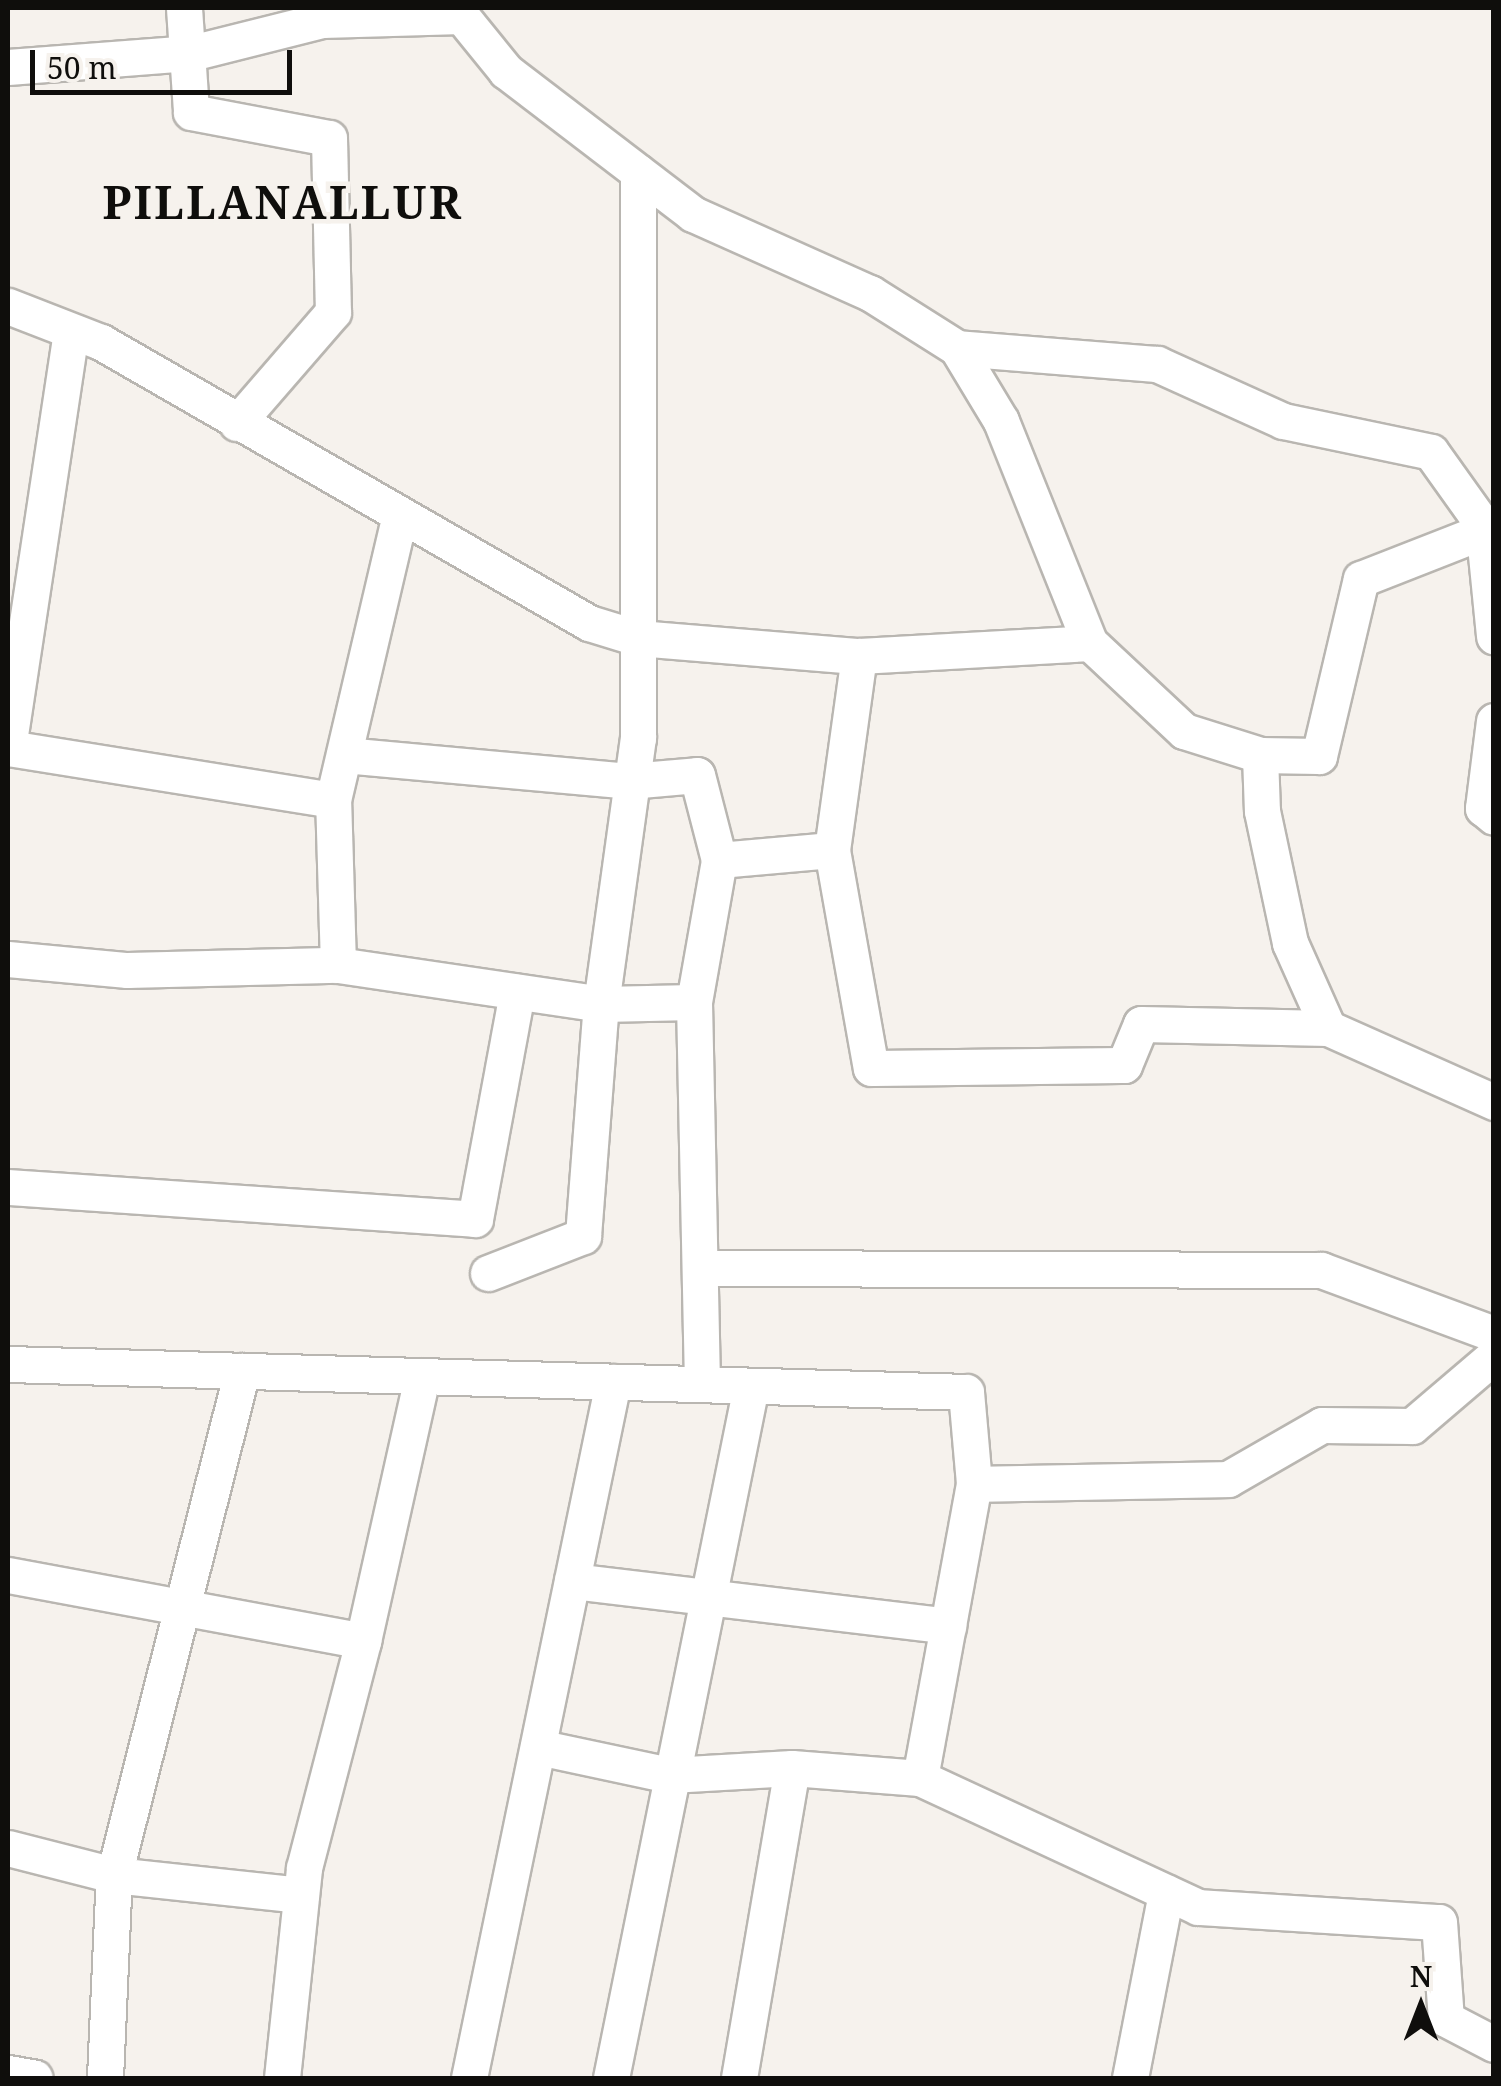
<!DOCTYPE html>
<style>
body{margin:0}
#map{position:relative;width:1501px;height:2086px;overflow:hidden;background:#f6f2ed;font-family:"Noto Serif",serif}
div>[style]{position:absolute}
.roads{filter:drop-shadow(2px 0 #b9b6b1) drop-shadow(-2px 0 #b9b6b1) drop-shadow(0 2px #b9b6b1) drop-shadow(0 -2px #b9b6b1)}
.minor>*{height:35px;margin:-17.5px;padding:0 17.5px;transform-origin:17.5px;border-radius:17.5px;background:#fff}
span{translate:-50% -50%;white-space:nowrap;text-align:center;line-height:1.15;-webkit-text-stroke:9px #f6f2ed;paint-order:stroke}
.district-label{font-size:45px;color:#0f0e0c;font-weight:700;letter-spacing:2.5px}
.frame{position:absolute;inset:0;border:10px solid #0f0e0c;pointer-events:none}
.north{position:absolute;left:1371px;top:1956px;width:100px;height:100px;-webkit-text-stroke:8px #f6f2ed;paint-order:stroke;rotate:0deg;font-size:28px;font-weight:700;line-height:40px;text-align:center;color:#0f0e0c}
.north::after{content:'';display:block;margin:auto;width:35px;height:45px;background:#0f0e0c;clip-path:polygon(50% 0,100% 100%,50% 72%,0 100%)}
.scale{position:absolute;left:30px;top:50px;width:262px;height:45px;box-sizing:border-box;border:5px solid #0f0e0c;border-top:0;padding-left:12px;font-size:30px;line-height:35px;white-space:nowrap;color:#0f0e0c;-webkit-text-stroke:8px #f6f2ed;paint-order:stroke}
</style>
<div id="map">
<div class="roads">
<div class="minor">
<i style="left:184px;top:8px;width:104px;rotate:86.1deg"></i>
<i style="left:191px;top:112px;width:140px;rotate:10.7deg"></i>
<i style="left:329px;top:138px;width:174px;rotate:88.7deg"></i>
<i style="left:333px;top:312px;width:147px;rotate:130.9deg"></i>
<i style="left:455px;top:8px;width:81px;rotate:51deg"></i>
<i style="left:506px;top:71px;width:235px;rotate:37.4deg"></i>
<i style="left:693px;top:214px;width:194px;rotate:24.1deg"></i>
<i style="left:870px;top:293px;width:103px;rotate:32.3deg"></i>
<i style="left:957px;top:348px;width:85px;rotate:58.9deg"></i>
<i style="left:1001px;top:421px;width:239px;rotate:68.2deg"></i>
<i style="left:1090px;top:643px;width:129px;rotate:43.1deg"></i>
<i style="left:1184px;top:731px;width:80px;rotate:17.5deg"></i>
<i style="left:1260px;top:755px;width:56px;rotate:88deg"></i>
<i style="left:1262px;top:811px;width:135px;rotate:78deg"></i>
<i style="left:1290px;top:943px;width:93px;rotate:65.9deg"></i>
<i style="left:1328px;top:1028px;width:182px;rotate:24deg"></i>
<i style="left:8px;top:67px;width:184px;rotate:-4.4deg"></i>
<i style="left:191px;top:53px;width:135px;rotate:-14.1deg"></i>
<i style="left:322px;top:20px;width:140px;rotate:-1.6deg"></i>
<i style="left:8px;top:306px;width:100px;rotate:21.2deg"></i>
<i style="left:101px;top:342px;width:563px;rotate:29.93deg"></i>
<i style="left:589px;top:623px;width:51px;rotate:17deg"></i>
<i style="left:638px;top:638px;width:222px;rotate:4.7deg"></i>
<i style="left:859px;top:656px;width:231px;rotate:-3.2deg"></i>
<i style="left:957px;top:348px;width:201px;rotate:4.6deg"></i>
<i style="left:1157px;top:364px;width:138px;rotate:24.3deg"></i>
<i style="left:1283px;top:421px;width:151px;rotate:11.8deg"></i>
<i style="left:1431px;top:452px;width:90px;rotate:54.5deg"></i>
<i style="left:1483px;top:525px;width:112px;rotate:84.3deg"></i>
<i style="left:1494px;top:721px;width:88px;rotate:97.2deg"></i>
<i style="left:1483px;top:808px;width:14px;rotate:39deg"></i>
<i style="left:8px;top:748px;width:329px;rotate:9.1deg"></i>
<i style="left:333px;top:800px;width:289px;rotate:-76.8deg"></i>
<i style="left:8px;top:748px;width:417px;rotate:-81.4deg"></i>
<i style="left:344px;top:755px;width:286px;rotate:5.2deg"></i>
<i style="left:629px;top:781px;width:68px;rotate:-5deg"></i>
<i style="left:697px;top:775px;width:88px;rotate:75.5deg"></i>
<i style="left:719px;top:860px;width:113px;rotate:-5.1deg"></i>
<i style="left:832px;top:850px;width:196px;rotate:-82.1deg"></i>
<i style="left:1260px;top:755px;width:59px;rotate:1deg"></i>
<i style="left:1319px;top:756px;width:182px;rotate:-76.7deg"></i>
<i style="left:1361px;top:579px;width:143px;rotate:-21.4deg"></i>
<i style="left:832px;top:850px;width:221px;rotate:79.9deg"></i>
<i style="left:871px;top:1068px;width:253px;rotate:-0.7deg"></i>
<i style="left:1124px;top:1065px;width:44px;rotate:-67.5deg"></i>
<i style="left:1141px;top:1024px;width:187px;rotate:1.2deg"></i>
<i style="left:8px;top:959px;width:120px;rotate:5.3deg"></i>
<i style="left:127px;top:970px;width:211px;rotate:-1.4deg"></i>
<i style="left:338px;top:965px;width:165px;rotate:-91.7deg"></i>
<i style="left:338px;top:965px;width:266px;rotate:8.4deg"></i>
<i style="left:601px;top:1004px;width:93px;rotate:-1.2deg"></i>
<i style="left:694px;top:1002px;width:144px;rotate:-80deg"></i>
<i style="left:694px;top:1002px;width:382px;rotate:88.8deg"></i>
<i style="left:8px;top:1187px;width:468px;rotate:3.9deg"></i>
<i style="left:475px;top:1219px;width:231px;rotate:-79.5deg"></i>
<i style="left:700px;top:1268px;width:621px;rotate:0.18deg"></i>
<i style="left:1321px;top:1270px;width:184px;rotate:20.3deg"></i>
<i style="left:488px;top:1273px;width:102px;rotate:-21.3deg"></i>
<i style="left:583px;top:1236px;width:233px;rotate:-85.6deg"></i>
<i style="left:601px;top:1004px;width:269px;rotate:-82.1deg"></i>
<i style="left:638px;top:738px;width:566px;rotate:-90deg"></i>
<i style="left:8px;top:1364px;width:958px;rotate:1.67deg"></i>
<i style="left:966px;top:1392px;width:92px;rotate:85deg"></i>
<i style="left:974px;top:1484px;width:254px;rotate:-1.1deg"></i>
<i style="left:1228px;top:1479px;width:108px;rotate:-29.9deg"></i>
<i style="left:1322px;top:1425px;width:90px;rotate:0.6deg"></i>
<i style="left:1412px;top:1426px;width:108px;rotate:-40.5deg"></i>
<i style="left:8px;top:1575px;width:361px;rotate:10.5deg"></i>
<i style="left:363px;top:1641px;width:271px;rotate:-77.4deg"></i>
<i style="left:572px;top:1581px;width:379px;rotate:6.8deg"></i>
<i style="left:538px;top:1747px;width:135px;rotate:12deg"></i>
<i style="left:670px;top:1775px;width:122px;rotate:-3.3deg"></i>
<i style="left:792px;top:1768px;width:128px;rotate:4.5deg"></i>
<i style="left:920px;top:1778px;width:299px;rotate:-79.6deg"></i>
<i style="left:920px;top:1778px;width:306px;rotate:24.9deg"></i>
<i style="left:1198px;top:1907px;width:241px;rotate:3.6deg"></i>
<i style="left:1439px;top:1922px;width:97px;rotate:85.9deg"></i>
<i style="left:1446px;top:2019px;width:54px;rotate:27.5deg"></i>
<i style="left:8px;top:1848px;width:109px;rotate:14.3deg"></i>
<i style="left:114px;top:1875px;width:188px;rotate:6.1deg"></i>
<i style="left:8px;top:2073px;width:27px;rotate:10deg"></i>
<i style="left:105px;top:2078px;width:203px;rotate:-87.5deg"></i>
<i style="left:114px;top:1875px;width:520px;rotate:-75.75deg"></i>
<i style="left:282px;top:2078px;width:211px;rotate:-84deg"></i>
<i style="left:304px;top:1868px;width:235px;rotate:-75.4deg"></i>
<i style="left:469px;top:2078px;width:711px;rotate:-78.31deg"></i>
<i style="left:611px;top:2078px;width:706px;rotate:-78.56deg"></i>
<i style="left:739px;top:2078px;width:314px;rotate:-80.3deg"></i>
<i style="left:1130px;top:2078px;width:189px;rotate:-79deg"></i>
</div>
</div>
<div class="district-label">
<span style="left:283px;top:202px">PILLANALLUR</span>
</div>
<div class="frame"></div>
<div class="north">N</div>
<div class="scale">50 m</div>
</div>
